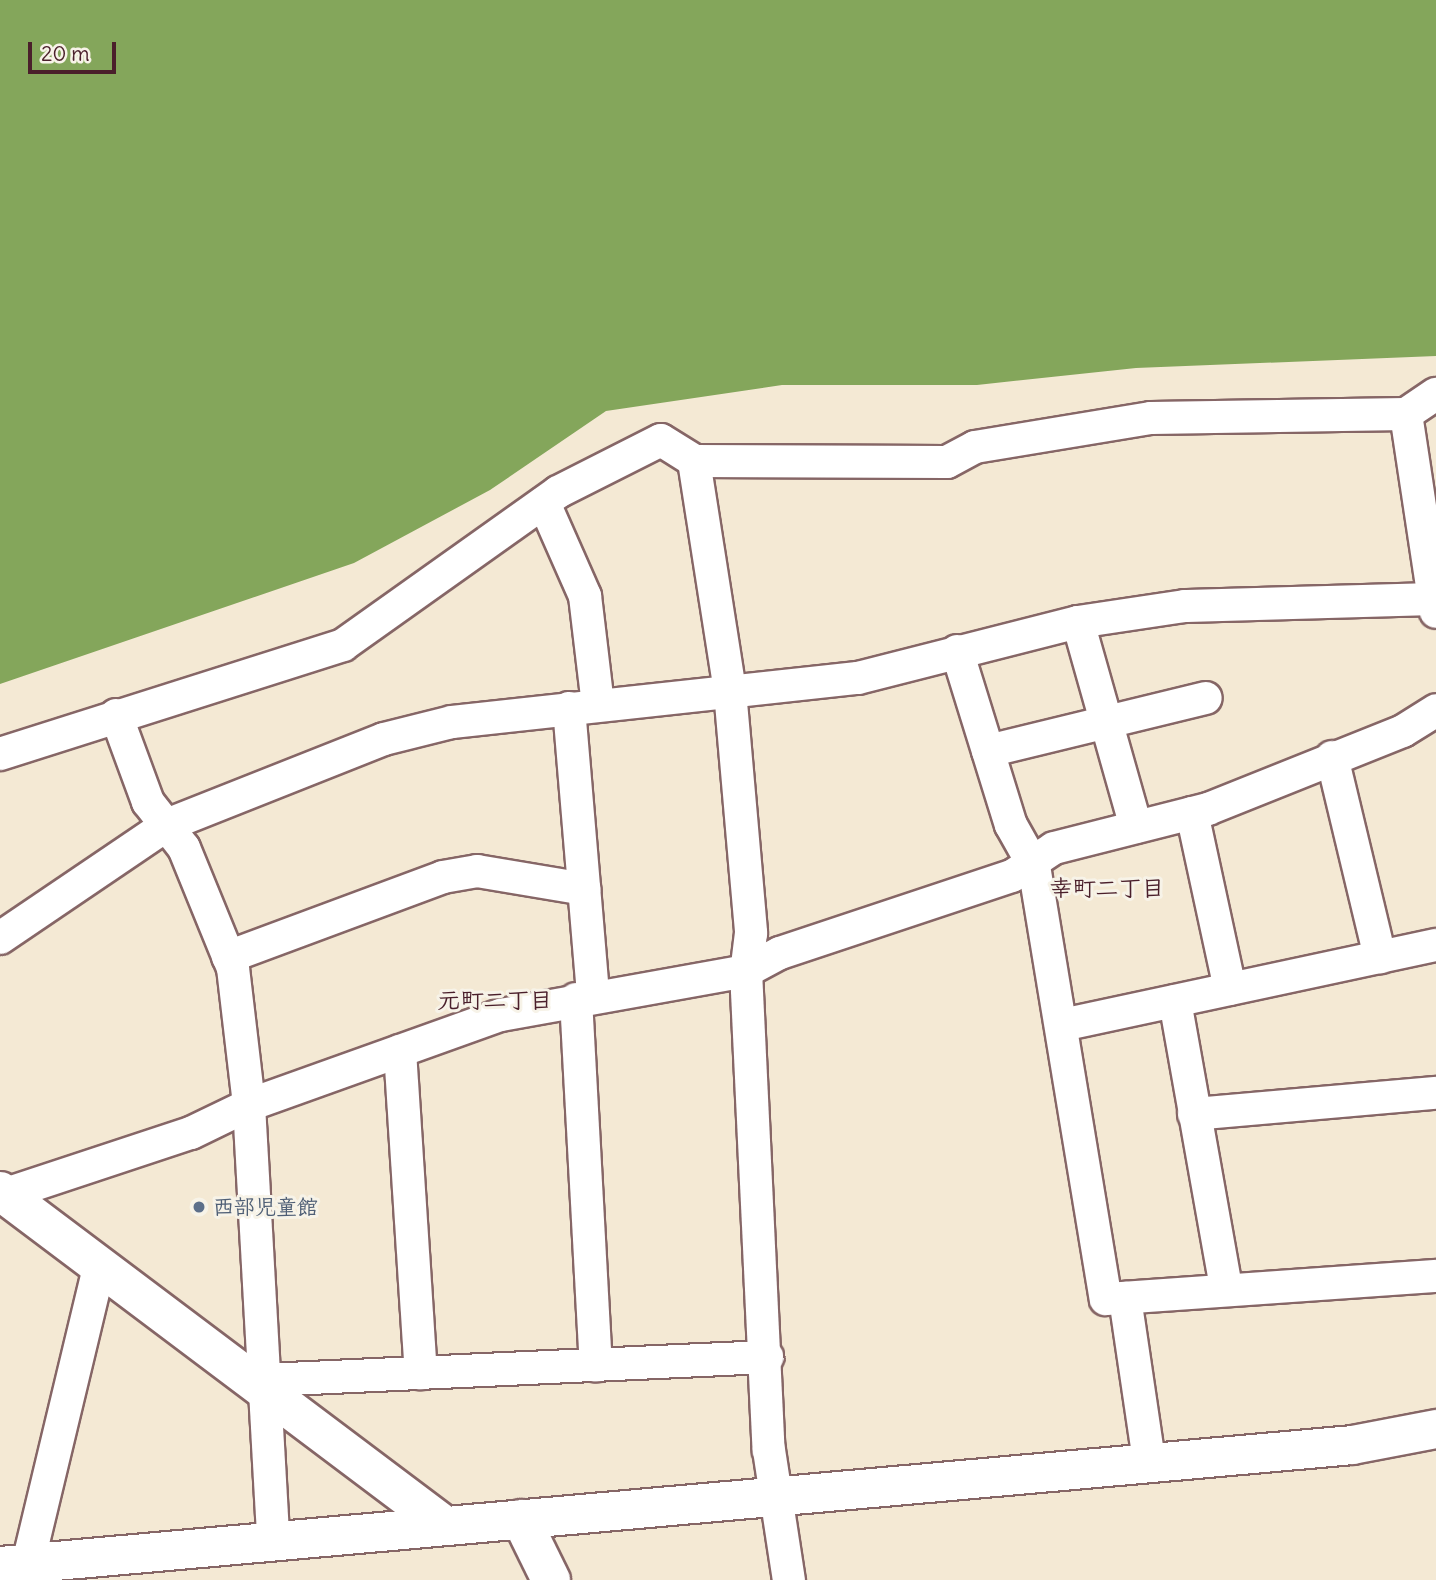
<!DOCTYPE html>
<meta charset="utf-8">
<style>
body{margin:0}
#map{position:relative;width:1436px;height:1580px;overflow:hidden;background:#f4e9d4;font-family:Delius,"Klee One",sans-serif}
div>[style]{position:absolute}
.forest>*{inset:0;background:#84a65b}
.roads{filter:drop-shadow(2px 0 #866666) drop-shadow(-2px 0 #866666) drop-shadow(0 2px #866666) drop-shadow(0 -2px #866666)}
.street>*{height:32px;margin:-16px;padding:0 16px;transform-origin:16px;border-radius:16px;background:#fff}
.secondary>*{height:38px;margin:-19px;padding:0 19px;transform-origin:19px;border-radius:19px;background:#fff}
.dots>*{width:19px;height:19px;translate:-50% -50%;box-sizing:border-box;border:4px solid #f7f3e8;border-radius:50%}
span{translate:-50% -50%;white-space:nowrap;text-align:center;line-height:1.15;-webkit-text-stroke:6px #f7f3e8;paint-order:stroke}
.service-label{font-size:21px;color:#4e5e75;font-weight:700}
.left{translate:0 -50%;text-align:left}
.neighbourhood-label{font-size:23px;color:#4a1f2b;font-weight:700}
.scale{position:absolute;left:28px;top:42px;width:88px;height:32px;box-sizing:border-box;border:4px solid #4a1f2b;border-top:0;padding-left:9px;font-size:21px;line-height:24px;white-space:nowrap;color:#4a1f2b;-webkit-text-stroke:5px #f7f3e8;paint-order:stroke}
</style>
<div id="map">
<div class="forest">
<i style="clip-path:polygon(0 0,1436px 0,1436px 356px,1136px 368px,977px 385px,782px 385px,606px 411px,490px 490px,354px 563px,0 684px)"></i>
</div>
<div class="roads">
<div class="street">
<i style="left:1406px;top:414px;width:200px;rotate:81.4deg"></i>
<i style="left:694px;top:461px;width:233px;rotate:81.1deg"></i>
<i style="left:730px;top:691px;width:243px;rotate:85deg"></i>
<i style="left:751px;top:933px;width:38px;rotate:97deg"></i>
<i style="left:746px;top:971px;width:480px;rotate:87.3deg"></i>
<i style="left:769px;top:1450px;width:132px;rotate:81.3deg"></i>
<i style="left:544px;top:503px;width:102px;rotate:66.2deg"></i>
<i style="left:585px;top:596px;width:110px;rotate:83.2deg"></i>
<i style="left:1078px;top:622px;width:213px;rotate:74.2deg"></i>
<i style="left:957px;top:651px;width:182px;rotate:72.8deg"></i>
<i style="left:1011px;top:825px;width:47px;rotate:60.7deg"></i>
<i style="left:1034px;top:866px;width:439px;rotate:80.6deg"></i>
<i style="left:1106px;top:1299px;width:331px;rotate:-4deg"></i>
<i style="left:569px;top:708px;width:289px;rotate:85.2deg"></i>
<i style="left:116px;top:715px;width:93px;rotate:69.8deg"></i>
<i style="left:148px;top:802px;width:58px;rotate:52deg"></i>
<i style="left:184px;top:848px;width:130px;rotate:67.8deg"></i>
<i style="left:233px;top:968px;width:138px;rotate:83.3deg"></i>
<i style="left:249px;top:1105px;width:436px;rotate:86.8deg"></i>
<i style="left:988px;top:751px;width:224px;rotate:-13.7deg"></i>
<i style="left:0;top:754px;width:360px;rotate:-17.6deg"></i>
<i style="left:343px;top:645px;width:264px;rotate:-35.4deg"></i>
<i style="left:558px;top:492px;width:115px;rotate:-26.8deg"></i>
<i style="left:661px;top:440px;width:39px;rotate:32deg"></i>
<i style="left:694px;top:461px;width:253px;rotate:0.2deg"></i>
<i style="left:947px;top:462px;width:32px;rotate:-28deg"></i>
<i style="left:975px;top:447px;width:178px;rotate:-9.4deg"></i>
<i style="left:1151px;top:418px;width:255px;rotate:-0.9deg"></i>
<i style="left:1406px;top:414px;width:36px;rotate:-34deg"></i>
<i style="left:1332px;top:757px;width:206px;rotate:76.5deg"></i>
<i style="left:1192px;top:813px;width:180px;rotate:77.8deg"></i>
<i style="left:0;top:938px;width:202px;rotate:-34.1deg"></i>
<i style="left:167px;top:825px;width:233px;rotate:-21.6deg"></i>
<i style="left:384px;top:739px;width:70px;rotate:-14deg"></i>
<i style="left:452px;top:722px;width:408px;rotate:-6.2deg"></i>
<i style="left:858px;top:678px;width:227px;rotate:-14.3deg"></i>
<i style="left:1078px;top:622px;width:108px;rotate:-8.5deg"></i>
<i style="left:1185px;top:606px;width:250px;rotate:-1.6deg"></i>
<i style="left:228px;top:957px;width:229px;rotate:-20.4deg"></i>
<i style="left:443px;top:877px;width:35px;rotate:-10deg"></i>
<i style="left:477px;top:871px;width:109px;rotate:9.5deg"></i>
<i style="left:576px;top:999px;width:367px;rotate:86.9deg"></i>
<i style="left:1175px;top:1001px;width:291px;rotate:79.9deg"></i>
<i style="left:1062px;top:1025px;width:382px;rotate:-12.1deg"></i>
<i style="left:400px;top:1051px;width:323px;rotate:86.3deg"></i>
<i style="left:1194px;top:1114px;width:243px;rotate:-5deg"></i>
<i style="left:0;top:1196px;width:201px;rotate:-18.3deg"></i>
<i style="left:191px;top:1133px;width:64px;rotate:-25.8deg"></i>
<i style="left:249px;top:1105px;width:268px;rotate:-19.7deg"></i>
<i style="left:501px;top:1015px;width:249px;rotate:-10.2deg"></i>
<i style="left:746px;top:971px;width:38px;rotate:-28deg"></i>
<i style="left:780px;top:953px;width:244px;rotate:-18.4deg"></i>
<i style="left:1012px;top:876px;width:50px;rotate:-33.7deg"></i>
<i style="left:1054px;top:848px;width:159px;rotate:-14.2deg"></i>
<i style="left:1208px;top:809px;width:210px;rotate:-21.8deg"></i>
<i style="left:1403px;top:731px;width:39px;rotate:-32deg"></i>
<i style="left:1125px;top:1298px;width:165px;rotate:81.6deg"></i>
<i style="left:266px;top:1380px;width:502px;rotate:-2.63deg"></i>
<i style="left:24px;top:1580px;width:322px;rotate:-76.5deg"></i>
</div>
<div class="secondary">
<i style="left:0;top:1191px;width:556px;rotate:36.95deg"></i>
<i style="left:521px;top:1519px;width:68px;rotate:63.8deg"></i>
<i style="left:0;top:1566px;width:1357px;rotate:-5.11deg"></i>
<i style="left:1352px;top:1445px;width:86px;rotate:-10.8deg"></i>
</div>
</div>
<div class="dots">
<i style="left:199px;top:1207px;background:#5c6f8a"></i>
</div>
<div class="service-label">
<span class="left" style="left:213px;top:1207px">西部児童館</span>
</div>
<div class="neighbourhood-label">
<span style="left:1107px;top:888px">幸町二丁目</span>
<span style="left:495px;top:1000px">元町二丁目</span>
</div>
<div class="scale">20 m</div>
</div>
